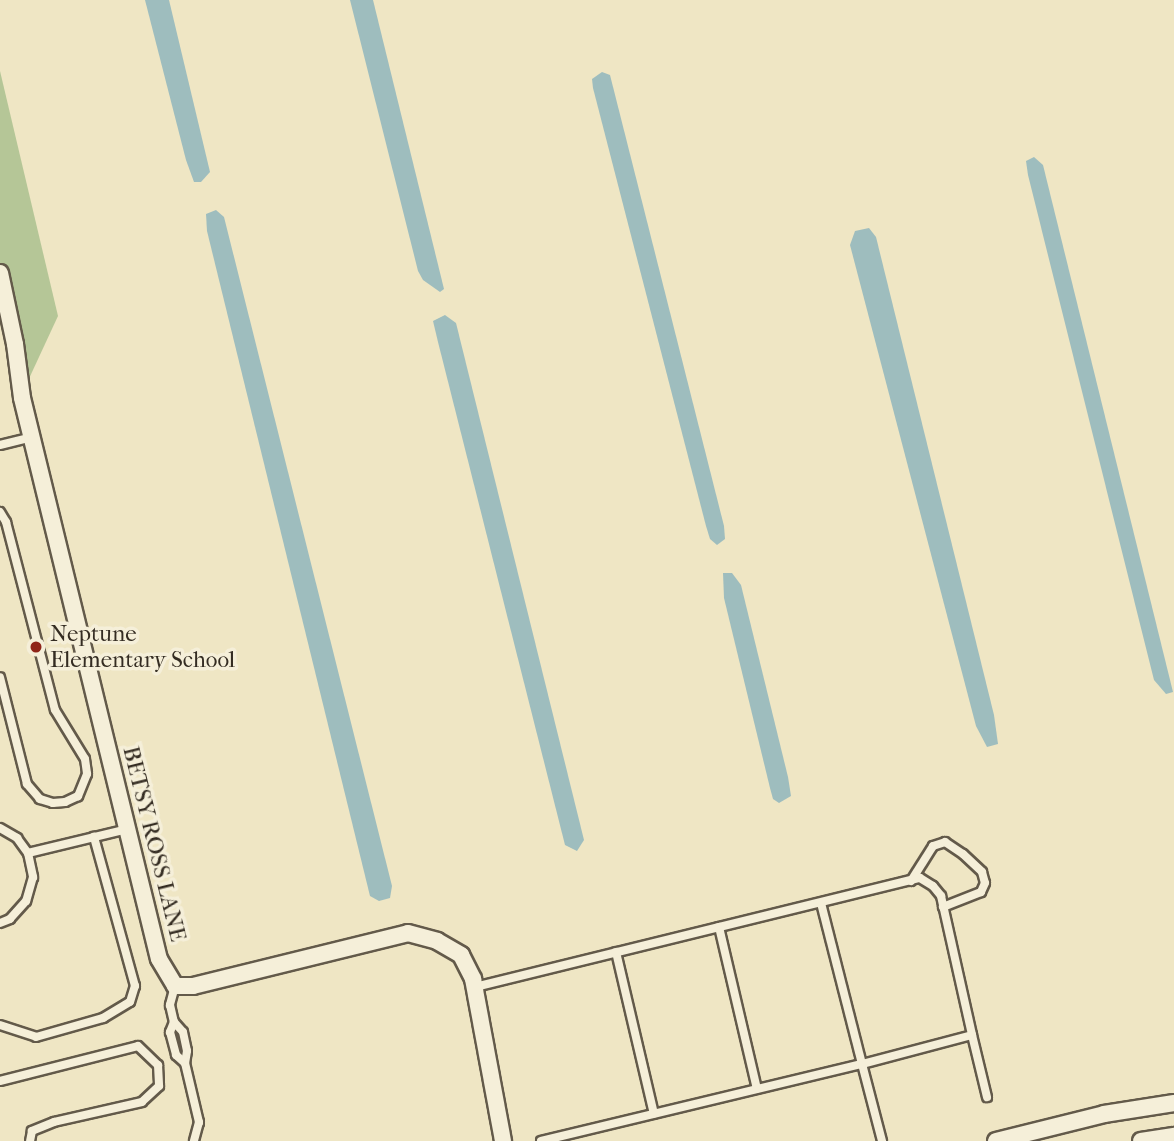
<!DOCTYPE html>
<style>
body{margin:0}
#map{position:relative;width:1174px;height:1141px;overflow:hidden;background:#efe6c4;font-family:"IM FELL French Canon",serif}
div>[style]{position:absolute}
.green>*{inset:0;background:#b5c697}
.water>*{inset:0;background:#9ebdbe}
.roads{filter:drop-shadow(2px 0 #635a4a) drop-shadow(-2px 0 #635a4a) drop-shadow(0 2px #635a4a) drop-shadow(0 -2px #635a4a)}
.service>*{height:8px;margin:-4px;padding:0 4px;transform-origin:4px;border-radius:4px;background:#f5efd9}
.minor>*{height:16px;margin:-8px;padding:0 8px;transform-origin:8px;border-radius:8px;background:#f5efd9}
.dots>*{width:19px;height:19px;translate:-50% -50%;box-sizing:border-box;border:4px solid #f5efd9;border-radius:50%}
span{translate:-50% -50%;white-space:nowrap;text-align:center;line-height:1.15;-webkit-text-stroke:7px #f5efd9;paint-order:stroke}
.poi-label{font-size:23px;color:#342c22}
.left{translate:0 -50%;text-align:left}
.street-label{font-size:23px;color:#342c22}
</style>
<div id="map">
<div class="green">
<i style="clip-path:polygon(0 71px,58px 316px,20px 398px,0 313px)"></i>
</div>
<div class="water">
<i style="clip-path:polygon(145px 0,169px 0,210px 172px,201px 182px,194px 182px,186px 160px)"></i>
<i style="clip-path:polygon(350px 0,373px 0,444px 289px,440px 292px,423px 280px,418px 271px)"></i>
<i style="clip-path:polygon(602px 72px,610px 75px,724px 526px,725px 539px,717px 545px,710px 539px,706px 526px,593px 88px,592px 79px)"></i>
<i style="clip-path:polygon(1034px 157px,1043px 165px,1173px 692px,1166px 694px,1154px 680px,1028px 175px,1026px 161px)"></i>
<i style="clip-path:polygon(216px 210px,224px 217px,392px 886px,390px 898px,379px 901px,370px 896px,207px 231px,206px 214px)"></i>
<i style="clip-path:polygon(869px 228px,876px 237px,994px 715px,998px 744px,987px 747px,976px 726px,850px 245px,855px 231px)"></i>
<i style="clip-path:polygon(445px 315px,456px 323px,584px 840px,577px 851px,565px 845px,438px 342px,433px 321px)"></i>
<i style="clip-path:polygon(723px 573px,732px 573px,741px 585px,788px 777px,791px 796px,779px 803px,773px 799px,770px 788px,724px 598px)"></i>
</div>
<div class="roads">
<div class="service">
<i style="left:0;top:445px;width:33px;rotate:-14deg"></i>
<i style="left:0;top:512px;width:12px;rotate:59deg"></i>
<i style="left:6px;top:522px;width:194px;rotate:75.4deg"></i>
<i style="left:55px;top:710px;width:57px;rotate:58.5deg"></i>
<i style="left:85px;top:759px;width:15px;rotate:82deg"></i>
<i style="left:87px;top:774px;width:24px;rotate:112deg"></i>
<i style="left:78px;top:796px;width:14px;rotate:155deg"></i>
<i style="left:65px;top:802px;width:12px;rotate:175deg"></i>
<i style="left:53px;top:803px;width:14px;rotate:-163deg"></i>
<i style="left:40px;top:799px;width:20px;rotate:-131deg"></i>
<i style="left:27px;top:784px;width:110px;rotate:-104.2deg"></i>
<i style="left:0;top:828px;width:20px;rotate:30deg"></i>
<i style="left:17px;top:838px;width:19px;rotate:54deg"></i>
<i style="left:28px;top:853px;width:25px;rotate:78deg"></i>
<i style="left:33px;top:877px;width:25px;rotate:106deg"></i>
<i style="left:26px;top:901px;width:24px;rotate:132deg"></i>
<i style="left:10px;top:919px;width:11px;rotate:158deg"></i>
<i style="left:28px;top:853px;width:102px;rotate:-13.6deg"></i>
<i style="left:911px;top:881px;width:41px;rotate:-57.8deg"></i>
<i style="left:933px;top:846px;width:13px;rotate:-18deg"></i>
<i style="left:945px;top:842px;width:22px;rotate:34deg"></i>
<i style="left:963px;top:854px;width:26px;rotate:43deg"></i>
<i style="left:982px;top:872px;width:11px;rotate:75deg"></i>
<i style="left:985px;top:883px;width:10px;rotate:114deg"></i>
<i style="left:981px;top:892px;width:41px;rotate:158.5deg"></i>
<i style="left:719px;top:927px;width:166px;rotate:76.8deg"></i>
<i style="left:616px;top:952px;width:166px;rotate:76.8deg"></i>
<i style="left:175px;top:986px;width:20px;rotate:105deg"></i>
<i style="left:170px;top:1005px;width:17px;rotate:77deg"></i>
<i style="left:174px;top:1022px;width:13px;rotate:48deg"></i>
<i style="left:183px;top:1032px;width:19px;rotate:78deg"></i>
<i style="left:187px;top:1051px;width:12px;rotate:99deg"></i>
<i style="left:185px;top:1063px;width:61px;rotate:76.7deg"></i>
<i style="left:199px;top:1122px;width:20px;rotate:105deg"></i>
<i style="left:475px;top:987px;width:458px;rotate:-13.8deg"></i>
<i style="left:920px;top:878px;width:15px;rotate:32deg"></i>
<i style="left:933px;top:886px;width:13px;rotate:51deg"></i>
<i style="left:941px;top:896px;width:142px;rotate:77.4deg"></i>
<i style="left:972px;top:1035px;width:114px;rotate:165.2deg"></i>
<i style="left:862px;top:1064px;width:80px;rotate:75.4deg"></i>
<i style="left:174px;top:1022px;width:11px;rotate:112deg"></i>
<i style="left:170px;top:1032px;width:24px;rotate:75deg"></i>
<i style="left:176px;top:1055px;width:12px;rotate:42deg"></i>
<i style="left:0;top:1025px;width:38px;rotate:18deg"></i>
<i style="left:36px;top:1037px;width:70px;rotate:-15.8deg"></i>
<i style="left:103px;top:1018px;width:31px;rotate:-31deg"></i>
<i style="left:130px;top:1002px;width:17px;rotate:-73deg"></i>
<i style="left:135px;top:986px;width:155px;rotate:-105.4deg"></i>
<i style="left:972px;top:1035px;width:64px;rotate:76.4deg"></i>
<i style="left:0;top:1081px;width:142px;rotate:-14.2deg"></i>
<i style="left:138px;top:1046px;width:28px;rotate:44deg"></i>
<i style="left:158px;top:1065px;width:21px;rotate:87deg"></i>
<i style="left:159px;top:1086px;width:23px;rotate:137deg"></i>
<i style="left:142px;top:1102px;width:90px;rotate:167.2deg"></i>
<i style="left:54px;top:1122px;width:24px;rotate:158deg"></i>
<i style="left:32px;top:1131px;width:10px;rotate:101deg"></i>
<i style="left:541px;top:1141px;width:330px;rotate:-13.5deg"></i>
<i style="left:862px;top:1064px;width:166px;rotate:-104.3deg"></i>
</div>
<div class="minor">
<i style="left:0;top:273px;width:73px;rotate:78.1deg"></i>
<i style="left:15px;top:344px;width:54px;rotate:82.6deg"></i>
<i style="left:22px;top:398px;width:577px;rotate:76.28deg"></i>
<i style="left:159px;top:959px;width:31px;rotate:59deg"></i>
<i style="left:175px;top:986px;width:18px"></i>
<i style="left:193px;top:986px;width:221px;rotate:-13.8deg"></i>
<i style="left:408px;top:933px;width:30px;rotate:15deg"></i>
<i style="left:437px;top:941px;width:28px;rotate:30deg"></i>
<i style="left:461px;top:955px;width:27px;rotate:63deg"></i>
<i style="left:473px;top:979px;width:165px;rotate:79.5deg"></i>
<i style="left:996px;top:1141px;width:111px;rotate:-14deg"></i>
<i style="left:1104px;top:1114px;width:71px;rotate:-8.9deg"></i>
<i style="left:1141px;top:1141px;width:33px;rotate:-9deg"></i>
</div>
</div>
<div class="dots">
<i style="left:36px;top:647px;background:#8f2418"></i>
</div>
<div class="poi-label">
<span class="left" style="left:50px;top:647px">Neptune<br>Elementary School</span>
</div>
<div class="street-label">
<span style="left:154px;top:844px;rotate:76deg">BETSY ROSS LANE</span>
</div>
</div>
